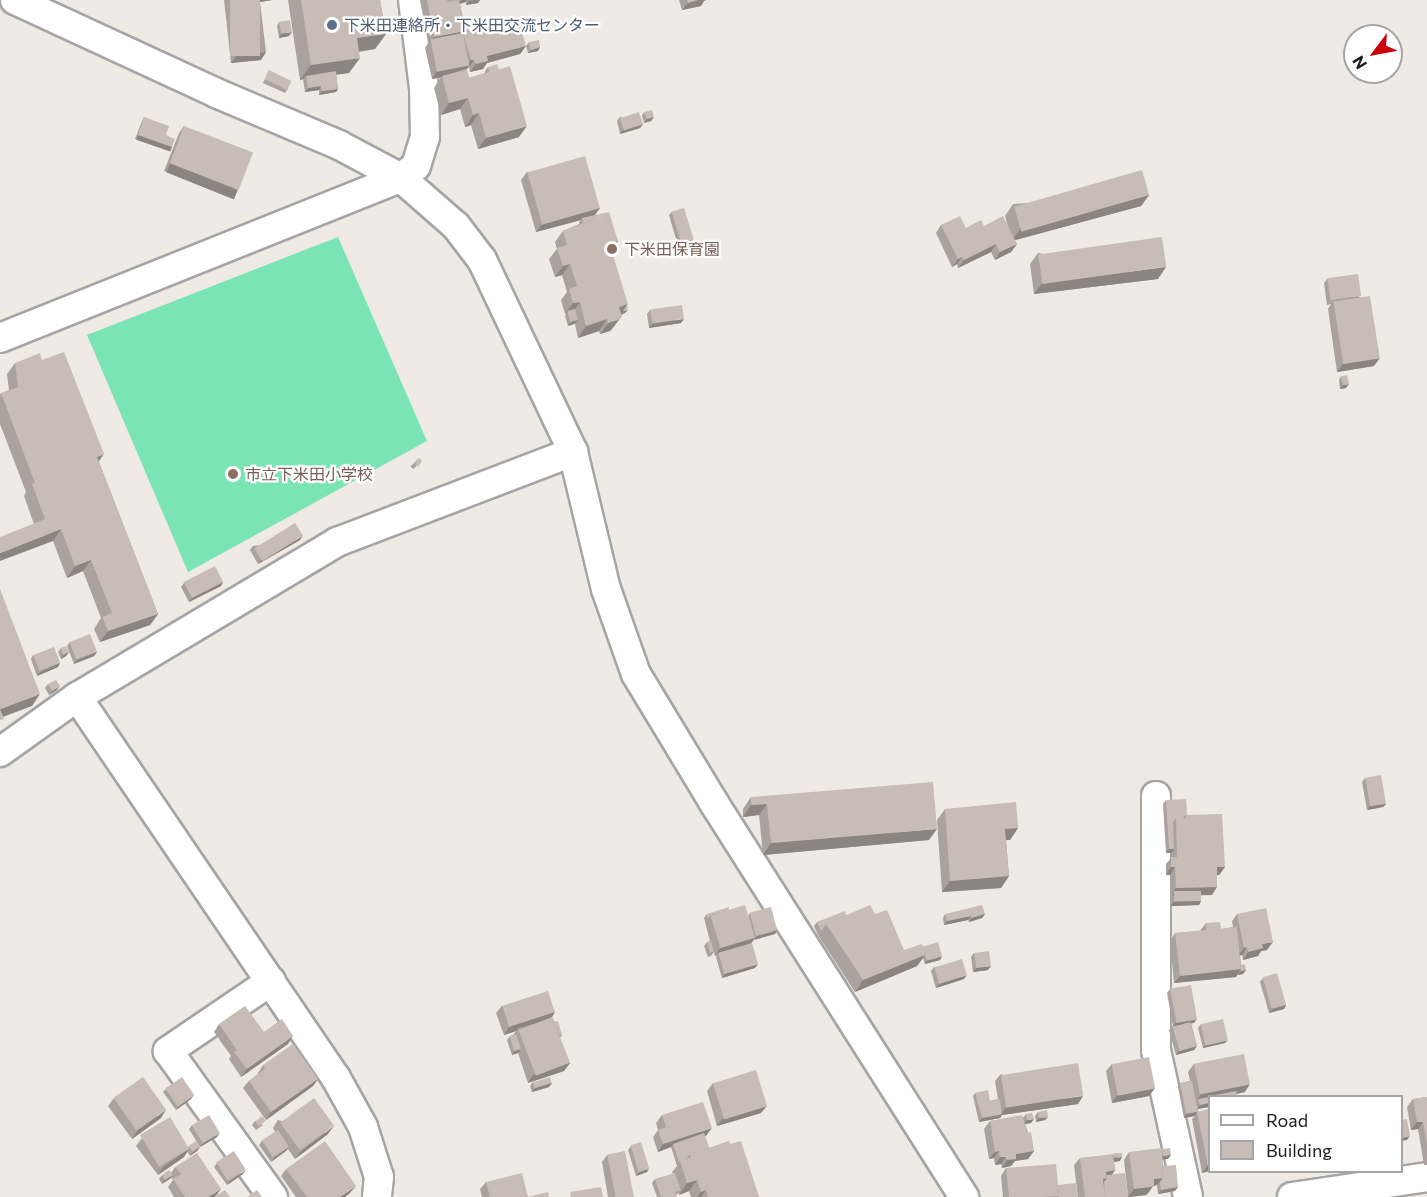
<!DOCTYPE html>
<meta charset="utf-8">
<style>
body{margin:0}
#map{position:relative;width:1427px;height:1197px;overflow:hidden;background:#efeae3;font-family:Commissioner,"Noto Sans JP",sans-serif}
div>[style]{position:absolute}
.pitch>*{inset:0;background:#7be4b5}
.roads{filter:drop-shadow(2px 0 #a5a5a5) drop-shadow(-2px 0 #a5a5a5) drop-shadow(0 2px #a5a5a5) drop-shadow(0 -2px #a5a5a5)}
.street>*{height:28px;margin:-14px;padding:0 14px;transform-origin:14px;border-radius:14px;background:#fff}
.wall>*{inset:0;background:#aba29d;transform-origin:0 0}
.shaded-wall>*{inset:0;background:#8b847f;transform-origin:0 0}
.building>*{inset:0;background:#c7bcb6;transform-origin:0 0}
.dots>*{width:16px;height:16px;translate:-50% -50%;box-sizing:border-box;border:3px solid #fff;border-radius:50%}
span{translate:-50% -50%;white-space:nowrap;text-align:center;line-height:1.15;-webkit-text-stroke:4.5px #fff;paint-order:stroke}
.service-label{font-size:16px;color:#4e5e75}
.left{translate:0 -50%;text-align:left}
.education-label{font-size:16px;color:#785e54}
.legend{position:absolute;left:1208px;top:1095px;width:195px;height:78px;box-sizing:border-box;background:#fff;border:2px solid #a5a5a5;margin:0;padding:8px 10px;list-style:none;font-size:18px;color:#1e1e1e}
.legend li{display:flex;align-items:center;gap:12px;height:30px}
.legend b{width:30px;border:2px solid #a5a5a5}
.north{position:absolute;left:1343px;top:24px;width:60px;height:60px;box-sizing:border-box;background:#fff;border:2px solid #a5a5a5;border-radius:50%;rotate:238deg;font-size:16px;font-weight:700;line-height:24px;text-align:center;color:#1e1e1e}
.north::after{content:'';display:block;margin:auto;width:21px;height:27px;background:#cb000d;clip-path:polygon(50% 0,100% 100%,50% 72%,0 100%)}
</style>
<div id="map">
<div class="pitch">
<i style="clip-path:polygon(338px 237px,427px 441px,188px 572px,87px 335px)"></i>
</div>
<div class="roads">
<div class="street">
<i style="left:15px;top:0;width:221px;rotate:24.8deg"></i>
<i style="left:216px;top:93px;width:134px;rotate:22.9deg"></i>
<i style="left:339px;top:145px;width:70px;rotate:28deg"></i>
<i style="left:401px;top:178px;width:73px;rotate:41.1deg"></i>
<i style="left:456px;top:226px;width:43px;rotate:52.6deg"></i>
<i style="left:482px;top:260px;width:212px;rotate:64.6deg"></i>
<i style="left:573px;top:452px;width:141px;rotate:76.5deg"></i>
<i style="left:606px;top:589px;width:90px;rotate:70.6deg"></i>
<i style="left:636px;top:674px;width:151px;rotate:58.8deg"></i>
<i style="left:714px;top:803px;width:467px;rotate:57.6deg"></i>
<i style="left:0;top:338px;width:432px;rotate:-21.8deg"></i>
<i style="left:401px;top:178px;width:19px;rotate:-39deg"></i>
<i style="left:416px;top:166px;width:30px;rotate:-73deg"></i>
<i style="left:425px;top:137px;width:49px;rotate:-91.2deg"></i>
<i style="left:424px;top:88px;width:89px;rotate:-97.1deg"></i>
<i style="left:77px;top:697px;width:461px;rotate:55.8deg"></i>
<i style="left:336px;top:1078px;width:56px;rotate:61.1deg"></i>
<i style="left:363px;top:1127px;width:52px;rotate:72.3deg"></i>
<i style="left:379px;top:1177px;width:20px;rotate:96deg"></i>
<i style="left:0;top:752px;width:95px;rotate:-35.5deg"></i>
<i style="left:77px;top:697px;width:303px;rotate:-30.8deg"></i>
<i style="left:337px;top:542px;width:253px;rotate:-20.9deg"></i>
<i style="left:1156px;top:796px;width:254px;rotate:90deg"></i>
<i style="left:1156px;top:1050px;width:150px;rotate:77.7deg"></i>
<i style="left:271px;top:981px;width:125px;rotate:145.8deg"></i>
<i style="left:168px;top:1051px;width:180px;rotate:54.3deg"></i>
<i style="left:1292px;top:1197px;width:136px;rotate:-8.4deg"></i>
</div>
</div>
<div class="wall">
<i style="clip-path:polygon(224px 0,272px 0,260px 2px,266px 52px,261px 60px,231px 63px)"></i>
<i style="clip-path:polygon(288px 0,380px 0,386px 34px,375px 49px,359px 52px,349px 73px,336px 74px,338px 89px,336px 92px,319px 95px,319px 90px,305px 92px,303px 79px,300px 80px)"></i>
<i style="clip-path:polygon(420px 0,480px 0,478px 3px,466px 5px,466px 2px,460px 4px,465px 27px,485px 27px,526px 46px,520px 54px,487px 63px,483px 69px,470px 72px,469px 67px,466px 69px,469px 78px,485px 73px,485px 71px,488px 67px,519px 137px,478px 149px,471px 125px,465px 127px,460px 109px,441px 115px,434px 88px,441px 77px,432px 79px,425px 48px,428px 43px)"></i>
<i style="clip-path:polygon(679px 0,706px 0,704px 1px,701px 6px,682px 10px)"></i>
<i style="clip-path:polygon(279px 22px,289px 36px,279px 38px,277px 26px)"></i>
<i style="clip-path:polygon(529px 42px,540px 47px,538px 51px,528px 53px,526px 46px)"></i>
<i style="clip-path:polygon(269px 70px,288px 89px,285px 93px,263px 83px)"></i>
<i style="clip-path:polygon(644px 112px,654px 117px,651px 121px,644px 123px,642px 116px)"></i>
<i style="clip-path:polygon(144px 117px,166px 135px,172px 147px,169px 151px,135px 139px,142px 121px)"></i>
<i style="clip-path:polygon(620px 117px,643px 124px,640px 128px,620px 134px,617px 121px)"></i>
<i style="clip-path:polygon(184px 126px,238px 190px,233px 198px,164px 171px,179px 133px)"></i>
<i style="clip-path:polygon(527px 172px,600px 208px,595px 215px,618px 241px,615px 245px,610px 246px,627px 305px,625px 313px,621px 315px,614px 327px,610px 331px,600px 334px,599px 331px,578px 338px,575px 324px,568px 326px,565px 316px,566px 314px,565px 314px,561px 300px,567px 292px,562px 275px,555px 277px,549px 259px,557px 249px,555px 242px,563px 231px,579px 224px,579px 222px,581px 220px,536px 232px,521px 180px)"></i>
<i style="clip-path:polygon(1149px 195px,1141px 206px,1014px 240px,1017px 244px,1011px 252px,995px 260px,991px 252px,958px 268px,957px 264px,952px 267px,936px 233px,941px 225px,966px 228px,984px 226px,1008px 226px,1005px 216px,1013px 204px)"></i>
<i style="clip-path:polygon(672px 212px,695px 245px,692px 249px,680px 253px,669px 215px)"></i>
<i style="clip-path:polygon(1038px 253px,1158px 279px,1034px 294px,1030px 264px)"></i>
<i style="clip-path:polygon(1327px 279px,1360px 297px,1374px 366px,1337px 372px,1328px 309px,1331px 304px,1327px 305px,1324px 283px)"></i>
<i style="clip-path:polygon(650px 310px,681px 323px,649px 328px,647px 314px)"></i>
<i style="clip-path:polygon(42px 360px,99px 462px,158px 614px,150px 625px,100px 642px,94px 629px,101px 618px,83px 571px,67px 578px,53px 541px,34px 524px,24px 496px,26px 492px,0 424px,0 394px,9px 390px,7px 374px,15px 363px)"></i>
<i style="clip-path:polygon(1341px 376px,1346px 388px,1340px 389px,1339px 380px)"></i>
<i style="left:419px;top:458px;width:4px;height:12px;rotate:45deg"></i>
<i style="clip-path:polygon(300px 540px,258px 564px,250px 550px,253px 546px)"></i>
<i style="clip-path:polygon(223px 582px,221px 586px,189px 602px,181px 587px,184px 583px)"></i>
<i style="clip-path:polygon(70px 642px,97px 652px,94px 656px,74px 664px,67px 646px)"></i>
<i style="clip-path:polygon(61px 648px,69px 652px,66px 656px,61px 659px,58px 652px)"></i>
<i style="clip-path:polygon(33px 655px,60px 663px,58px 667px,37px 676px,31px 659px)"></i>
<i style="clip-path:polygon(48px 684px,57px 690px,49px 695px,45px 688px)"></i>
<i style="clip-path:polygon(1365px 778px,1386px 804px,1383px 807px,1367px 810px,1362px 782px)"></i>
<i style="clip-path:polygon(751px 797px,929px 840px,763px 855px,759px 815px,743px 817px,743px 809px)"></i>
<i style="clip-path:polygon(1166px 800px,1187px 815px,1225px 867px,1219px 875px,1217px 875px,1212px 895px,1201px 895px,1201px 901px,1199px 905px,1171px 906px,1170px 875px,1166px 875px,1166px 864px,1172px 857px,1172px 853px,1166px 853px,1163px 804px)"></i>
<i style="clip-path:polygon(945px 809px,1018px 828px,1010px 840px,1006px 840px,1009px 876px,1001px 888px,942px 892px,937px 820px)"></i>
<i style="clip-path:polygon(729px 910px,748px 916px,750px 913px,777px 930px,775px 934px,754px 939px,751px 943px,755px 968px,722px 978px,716px 957px,717px 956px,715px 956px,714px 952px,711px 956px,708px 957px,704px 946px,707px 942px,710px 941px,704px 918px,707px 914px)"></i>
<i style="clip-path:polygon(875px 914px,904px 950px,923px 947px,942px 956px,940px 960px,925px 964px,923px 958px,917px 966px,855px 992px,818px 935px,814px 926px,817px 922px,846px 915px)"></i>
<i style="clip-path:polygon(945px 914px,985px 914px,982px 918px,969px 922px,968px 920px,944px 925px,943px 918px)"></i>
<i style="clip-path:polygon(1237px 914px,1267px 950px,1261px 951px,1258px 956px,1243px 960px,1242px 955px,1240px 955px,1241px 965px,1246px 970px,1243px 974px,1238px 975px,1238px 974px,1236px 977px,1174px 983px,1170px 941px,1175px 933px,1200px 931px,1206px 923px,1221px 929px,1233px 927px,1232px 921px)"></i>
<i style="clip-path:polygon(974px 953px,988px 970px,973px 972px,971px 957px)"></i>
<i style="clip-path:polygon(934px 967px,964px 979px,936px 988px,931px 971px)"></i>
<i style="clip-path:polygon(1263px 978px,1286px 1005px,1284px 1009px,1269px 1013px,1260px 982px)"></i>
<i style="clip-path:polygon(1170px 989px,1194px 1023px,1191px 1023px,1197px 1046px,1194px 1050px,1176px 1055px,1169px 1030px,1173px 1026px,1167px 993px)"></i>
<i style="clip-path:polygon(502px 1006px,555px 1012px,552px 1017px,562px 1035px,560px 1038px,570px 1063px,564px 1071px,528px 1083px,518px 1053px,512px 1055px,507px 1040px,510px 1036px,513px 1035px,516px 1031px,504px 1035px,496px 1013px)"></i>
<i style="clip-path:polygon(219px 1024px,264px 1032px,288px 1044px,241px 1077px,229px 1059px,231px 1056px,214px 1032px)"></i>
<i style="clip-path:polygon(1201px 1024px,1225px 1043px,1203px 1048px,1198px 1028px)"></i>
<i style="clip-path:polygon(1112px 1064px,1155px 1088px,1149px 1096px,1112px 1103px,1106px 1071px)"></i>
<i style="clip-path:polygon(1194px 1064px,1245px 1092px,1236px 1094px,1209px 1096px,1209px 1107px,1198px 1109px,1209px 1171px,1202px 1173px,1192px 1119px,1195px 1116px,1184px 1118px,1178px 1087px,1180px 1083px,1190px 1081px,1188px 1072px)"></i>
<i style="clip-path:polygon(263px 1065px,318px 1079px,313px 1086px,266px 1120px,243px 1088px,249px 1081px,258px 1074px,258px 1073px)"></i>
<i style="clip-path:polygon(1001px 1074px,1078px 1104px,1002px 1115px,1000px 1118px,979px 1122px,973px 1096px,975px 1093px,990px 1101px,998px 1099px,995px 1081px)"></i>
<i style="clip-path:polygon(533px 1082px,552px 1083px,549px 1087px,532px 1092px,530px 1086px)"></i>
<i style="clip-path:polygon(713px 1083px,761px 1113px,717px 1126px,707px 1091px)"></i>
<i style="clip-path:polygon(166px 1089px,191px 1099px,176px 1110px,163px 1092px)"></i>
<i style="clip-path:polygon(1427px 1097px,1427px 1165px,1424px 1165px,1418px 1129px,1411px 1130px,1407px 1107px,1413px 1099px)"></i>
<i style="clip-path:polygon(114px 1098px,161px 1118px,132px 1139px,108px 1106px)"></i>
<i style="clip-path:polygon(1038px 1112px,1045px 1120px,1036px 1122px,1035px 1116px)"></i>
<i style="clip-path:polygon(1026px 1114px,1031px 1123px,1025px 1124px,1034px 1151px,1028px 1159px,1015px 1161px,1011px 1166px,1002px 1168px,1001px 1164px,995px 1165px,994px 1158px,989px 1159px,984px 1129px,990px 1121px,1023px 1118px)"></i>
<i style="clip-path:polygon(662px 1115px,706px 1136px,705px 1136px,709px 1148px,730px 1144px,759px 1197px,691px 1197px,689px 1191px,679px 1195px,679px 1193px,676px 1195px,677px 1197px,657px 1197px,652px 1183px,655px 1179px,673px 1174px,672px 1172px,677px 1166px,671px 1147px,658px 1152px,653px 1137px,658px 1130px,656px 1123px)"></i>
<i style="clip-path:polygon(278px 1120px,328px 1134px,295px 1159px,288px 1149px,271px 1162px,259px 1145px,262px 1141px,275px 1132px,273px 1128px)"></i>
<i style="clip-path:polygon(255px 1121px,263px 1125px,256px 1130px,252px 1125px)"></i>
<i style="clip-path:polygon(192px 1125px,217px 1137px,200px 1147px,189px 1129px)"></i>
<i style="clip-path:polygon(142px 1138px,188px 1147px,189px 1146px,200px 1147px,197px 1151px,190px 1156px,187px 1151px,184px 1157px,158px 1175px,136px 1146px)"></i>
<i style="clip-path:polygon(631px 1146px,647px 1172px,636px 1176px,628px 1150px)"></i>
<i style="clip-path:polygon(1129px 1152px,1171px 1155px,1168px 1159px,1162px 1159px,1163px 1166px,1178px 1187px,1175px 1191px,1158px 1194px,1157px 1185px,1153px 1186px,1149px 1192px,1146px 1195px,1128px 1197px,1124px 1160px)"></i>
<i style="clip-path:polygon(1114px 1154px,1120px 1161px,1114px 1162px,1115px 1170px,1112px 1174px,1128px 1197px,1078px 1197px,1074px 1165px,1080px 1158px,1113px 1155px)"></i>
<i style="clip-path:polygon(607px 1155px,634px 1197px,608px 1197px,602px 1162px)"></i>
<i style="clip-path:polygon(217px 1163px,243px 1174px,227px 1185px,214px 1167px)"></i>
<i style="clip-path:polygon(175px 1167px,215px 1196px,230px 1197px,174px 1197px,168px 1187px,173px 1180px,171px 1177px,162px 1184px,159px 1179px,162px 1175px,171px 1173px)"></i>
<i style="clip-path:polygon(1006px 1168px,1058px 1185px,1078px 1197px,1003px 1197px,1001px 1176px)"></i>
<i style="clip-path:polygon(286px 1169px,350px 1193px,345px 1197px,296px 1197px,281px 1176px)"></i>
<i style="clip-path:polygon(486px 1182px,528px 1197px,549px 1197px,482px 1197px,480px 1189px)"></i>
</div>
<div class="shaded-wall">
<i style="clip-path:polygon(256px 0,272px 0,254px 3px)"></i>
<i style="clip-path:polygon(462px 0,467px 0,466px 2px,444px 8px)"></i>
<i style="clip-path:polygon(475px 0,480px 0,478px 3px,466px 5px,469px 1px)"></i>
<i style="clip-path:polygon(698px 0,706px 0,704px 1px,701px 6px,682px 10px,688px 3px)"></i>
<i style="clip-path:polygon(465px 31px,459px 38px,431px 41px,434px 37px)"></i>
<i style="clip-path:polygon(292px 32px,289px 36px,279px 38px,281px 34px)"></i>
<i style="clip-path:polygon(386px 34px,375px 49px,346px 53px,357px 38px)"></i>
<i style="clip-path:polygon(526px 46px,520px 54px,487px 63px,483px 69px,470px 72px,476px 64px,487px 56px)"></i>
<i style="clip-path:polygon(540px 47px,538px 51px,528px 53px,531px 50px)"></i>
<i style="clip-path:polygon(266px 52px,261px 60px,231px 63px,236px 56px)"></i>
<i style="clip-path:polygon(360px 58px,349px 73px,306px 79px,306px 76px,303px 79px,300px 80px,311px 65px)"></i>
<i style="clip-path:polygon(471px 60px,474px 60px,464px 73px,432px 79px,437px 71px,468px 65px)"></i>
<i style="clip-path:polygon(321px 86px,319px 90px,305px 92px,308px 88px)"></i>
<i style="clip-path:polygon(338px 89px,336px 92px,319px 95px,322px 91px)"></i>
<i style="clip-path:polygon(468px 98px,460px 109px,441px 115px,449px 103px)"></i>
<i style="clip-path:polygon(479px 113px,471px 125px,465px 127px,473px 115px)"></i>
<i style="clip-path:polygon(654px 117px,651px 121px,644px 123px,647px 119px)"></i>
<i style="clip-path:polygon(643px 124px,640px 128px,620px 134px,623px 130px)"></i>
<i style="clip-path:polygon(527px 126px,519px 137px,478px 149px,486px 138px)"></i>
<i style="left:138px;top:135px;width:36px;height:5px;rotate:19deg"></i>
<i style="left:170px;top:163px;width:73px;height:10px;rotate:22deg"></i>
<i style="clip-path:polygon(1149px 195px,1141px 206px,1012px 241px,1020px 229px)"></i>
<i style="clip-path:polygon(600px 208px,594px 216px,582px 218px,581px 220px,536px 232px,541px 225px)"></i>
<i style="clip-path:polygon(618px 241px,615px 245px,604px 248px,607px 244px)"></i>
<i style="clip-path:polygon(996px 244px,991px 252px,958px 268px,964px 260px)"></i>
<i style="clip-path:polygon(1017px 244px,1011px 252px,995px 260px,1000px 252px)"></i>
<i style="clip-path:polygon(695px 245px,692px 249px,680px 253px,682px 249px)"></i>
<i style="clip-path:polygon(962px 257px,957px 264px,952px 267px,958px 259px)"></i>
<i style="clip-path:polygon(570px 264px,562px 275px,555px 277px,563px 266px)"></i>
<i style="clip-path:polygon(1166px 267px,1158px 279px,1034px 294px,1042px 283px)"></i>
<i style="clip-path:polygon(580px 302px,572px 313px,568px 312px,565px 314px,573px 303px)"></i>
<i style="clip-path:polygon(628px 304px,623px 311px,628px 310px,625px 313px,611px 319px,619px 307px)"></i>
<i style="clip-path:polygon(622px 316px,610px 331px,600px 334px,608px 323px)"></i>
<i style="clip-path:polygon(607px 319px,599px 331px,578px 338px,586px 326px)"></i>
<i style="clip-path:polygon(684px 319px,681px 323px,649px 328px,652px 324px)"></i>
<i style="clip-path:polygon(578px 320px,575px 323px,568px 326px,571px 322px)"></i>
<i style="clip-path:polygon(1380px 358px,1374px 366px,1337px 372px,1343px 364px)"></i>
<i style="clip-path:polygon(1349px 384px,1346px 388px,1340px 389px,1343px 385px)"></i>
<i style="clip-path:polygon(104px 454px,96px 465px,97px 457px)"></i>
<i style="clip-path:polygon(61px 529px,53px 541px,0 561px,0 553px)"></i>
<i style="clip-path:polygon(303px 536px,300px 540px,258px 564px,261px 560px)"></i>
<i style="clip-path:polygon(91px 560px,83px 571px,67px 578px,75px 566px)"></i>
<i style="clip-path:polygon(223px 582px,221px 586px,189px 602px,192px 598px)"></i>
<i style="clip-path:polygon(158px 614px,150px 625px,100px 642px,108px 631px)"></i>
<i style="clip-path:polygon(69px 652px,66px 656px,61px 659px,63px 655px)"></i>
<i style="clip-path:polygon(97px 652px,94px 656px,74px 664px,77px 660px)"></i>
<i style="clip-path:polygon(60px 663px,58px 667px,37px 676px,40px 672px)"></i>
<i style="clip-path:polygon(60px 686px,57px 690px,49px 695px,52px 691px)"></i>
<i style="clip-path:polygon(40px 694px,32px 706px,0 718px,0 709px)"></i>
<i style="clip-path:polygon(767px 804px,759px 815px,743px 817px,751px 805px)"></i>
<i style="clip-path:polygon(1386px 804px,1383px 807px,1367px 810px,1370px 806px)"></i>
<i style="clip-path:polygon(1018px 828px,1010px 840px,997px 841px,1005px 829px)"></i>
<i style="clip-path:polygon(937px 829px,929px 840px,763px 855px,771px 843px)"></i>
<i style="clip-path:polygon(1169px 849px,1174px 849px,1172px 853px,1166px 853px)"></i>
<i style="clip-path:polygon(1171px 867px,1175px 867px,1170px 875px,1166px 875px)"></i>
<i style="clip-path:polygon(1217px 867px,1225px 867px,1219px 875px,1211px 875px)"></i>
<i style="clip-path:polygon(1009px 876px,1001px 888px,942px 892px,950px 881px)"></i>
<i style="clip-path:polygon(1217px 887px,1212px 895px,1173px 896px,1174px 892px,1171px 896px,1176px 888px)"></i>
<i style="clip-path:polygon(1201px 901px,1199px 905px,1171px 906px,1173px 902px)"></i>
<i style="clip-path:polygon(985px 914px,982px 918px,969px 922px,971px 918px)"></i>
<i style="clip-path:polygon(971px 916px,968px 920px,944px 925px,947px 921px)"></i>
<i style="clip-path:polygon(777px 930px,775px 934px,754px 940px,757px 936px)"></i>
<i style="clip-path:polygon(755px 938px,749px 946px,718px 953px,715px 956px,720px 948px)"></i>
<i style="clip-path:polygon(1273px 942px,1267px 950px,1261px 951px,1258px 956px,1243px 960px,1248px 952px,1262px 944px)"></i>
<i style="clip-path:polygon(1247px 947px,1242px 955px,1238px 956px,1244px 948px)"></i>
<i style="clip-path:polygon(925px 955px,917px 966px,855px 992px,863px 980px)"></i>
<i style="clip-path:polygon(942px 956px,940px 960px,925px 964px,927px 960px)"></i>
<i style="clip-path:polygon(758px 964px,755px 968px,722px 978px,725px 974px)"></i>
<i style="clip-path:polygon(991px 966px,988px 970px,973px 972px,976px 968px)"></i>
<i style="clip-path:polygon(1241px 969px,1236px 977px,1174px 983px,1180px 976px)"></i>
<i style="clip-path:polygon(1246px 970px,1243px 974px,1238px 975px,1241px 971px)"></i>
<i style="clip-path:polygon(967px 975px,964px 979px,936px 988px,939px 984px)"></i>
<i style="clip-path:polygon(1286px 1005px,1284px 1009px,1269px 1013px,1272px 1009px)"></i>
<i style="clip-path:polygon(555px 1012px,550px 1020px,518px 1028px,516px 1031px,504px 1035px,509px 1027px)"></i>
<i style="clip-path:polygon(1197px 1019px,1194px 1023px,1173px 1026px,1176px 1022px)"></i>
<i style="clip-path:polygon(293px 1036px,288px 1044px,241px 1077px,247px 1069px)"></i>
<i style="clip-path:polygon(1228px 1040px,1225px 1043px,1203px 1048px,1206px 1044px)"></i>
<i style="clip-path:polygon(1197px 1046px,1194px 1050px,1176px 1055px,1179px 1051px)"></i>
<i style="clip-path:polygon(521px 1049px,518px 1053px,512px 1055px,514px 1051px)"></i>
<i style="clip-path:polygon(570px 1063px,564px 1071px,528px 1083px,533px 1075px)"></i>
<i style="clip-path:polygon(318px 1079px,313px 1086px,266px 1120px,271px 1112px)"></i>
<i style="clip-path:polygon(552px 1083px,549px 1087px,532px 1092px,535px 1088px)"></i>
<i style="clip-path:polygon(1250px 1084px,1245px 1092px,1226px 1096px,1198px 1099px,1195px 1103px,1200px 1095px)"></i>
<i style="clip-path:polygon(1155px 1088px,1149px 1096px,1112px 1103px,1117px 1095px)"></i>
<i style="clip-path:polygon(194px 1095px,191px 1099px,176px 1110px,179px 1106px)"></i>
<i style="clip-path:polygon(1083px 1096px,1078px 1104px,1002px 1115px,1000px 1118px,979px 1122px,982px 1118px,1000px 1115px,1006px 1107px)"></i>
<i style="clip-path:polygon(1209px 1103px,1209px 1107px,1197px 1109px,1200px 1105px)"></i>
<i style="clip-path:polygon(767px 1106px,761px 1113px,717px 1126px,723px 1118px)"></i>
<i style="clip-path:polygon(166px 1110px,161px 1118px,132px 1139px,137px 1131px)"></i>
<i style="clip-path:polygon(1197px 1112px,1195px 1116px,1184px 1118px,1186px 1114px)"></i>
<i style="clip-path:polygon(1048px 1117px,1045px 1120px,1036px 1122px,1039px 1118px)"></i>
<i style="clip-path:polygon(1034px 1119px,1031px 1123px,1024px 1124px,1027px 1120px)"></i>
<i style="clip-path:polygon(1417px 1122px,1423px 1122px,1418px 1129px,1411px 1130px)"></i>
<i style="clip-path:polygon(334px 1126px,328px 1134px,295px 1159px,300px 1152px)"></i>
<i style="clip-path:polygon(712px 1128px,706px 1136px,674px 1146px,673px 1144px,671px 1147px,658px 1152px,663px 1144px)"></i>
<i style="clip-path:polygon(220px 1133px,217px 1137px,200px 1147px,203px 1143px)"></i>
<i style="clip-path:polygon(1410px 1136px,1407px 1140px,1401px 1141px,1401px 1138px)"></i>
<i style="clip-path:polygon(200px 1147px,197px 1151px,190px 1156px,193px 1152px)"></i>
<i style="clip-path:polygon(289px 1147px,286px 1151px,271px 1162px,274px 1158px)"></i>
<i style="clip-path:polygon(189px 1149px,184px 1157px,158px 1175px,163px 1167px)"></i>
<i style="clip-path:polygon(999px 1151px,994px 1158px,989px 1159px,995px 1152px)"></i>
<i style="clip-path:polygon(1034px 1151px,1028px 1159px,1015px 1161px,1011px 1166px,1002px 1168px,1007px 1160px,1016px 1154px)"></i>
<i style="clip-path:polygon(1171px 1155px,1168px 1159px,1158px 1160px,1161px 1156px)"></i>
<i style="clip-path:polygon(1000px 1157px,1006px 1157px,1001px 1164px,995px 1165px)"></i>
<i style="clip-path:polygon(1122px 1157px,1120px 1161px,1112px 1162px,1114px 1158px)"></i>
<i style="clip-path:polygon(1208px 1165px,1209px 1165px,1209px 1171px,1202px 1173px)"></i>
<i style="clip-path:polygon(649px 1169px,647px 1172px,636px 1176px,639px 1172px)"></i>
<i style="clip-path:polygon(246px 1170px,243px 1174px,227px 1185px,230px 1181px)"></i>
<i style="clip-path:polygon(1115px 1170px,1110px 1178px,1102px 1186px,1100px 1183px,1106px 1172px)"></i>
<i style="clip-path:polygon(173px 1175px,170px 1179px,162px 1184px,165px 1180px)"></i>
<i style="clip-path:polygon(1163px 1178px,1157px 1185px,1153px 1186px,1149px 1192px,1146px 1195px,1128px 1197px,1134px 1189px,1154px 1179px)"></i>
<i style="clip-path:polygon(697px 1180px,689px 1191px,679px 1195px,687px 1183px)"></i>
<i style="clip-path:polygon(356px 1186px,350px 1193px,345px 1197px,340px 1197px)"></i>
<i style="clip-path:polygon(1178px 1187px,1175px 1191px,1158px 1194px,1161px 1190px)"></i>
<i style="clip-path:polygon(221px 1189px,215px 1197px,208px 1197px)"></i>
<i style="clip-path:polygon(706px 1190px,701px 1197px,697px 1197px,701px 1192px)"></i>
</div>
<div class="building">
<i style="left:230px;top:0;width:30px;height:56px"></i>
<i style="clip-path:polygon(301px 0,380px 0,386px 34px,357px 38px,360px 58px,311px 65px)"></i>
<i style="clip-path:polygon(427px 0,447px 0,448px 2px,459px 0,465px 31px,434px 37px)"></i>
<i style="clip-path:polygon(687px 0,698px 0,688px 3px)"></i>
<i style="clip-path:polygon(518px 18px,526px 46px,487px 56px,488px 61px,476px 64px,474px 60px,471px 60px,463px 33px)"></i>
<i style="left:290px;top:20px;width:12px;height:11px;rotate:81deg"></i>
<i style="clip-path:polygon(484px 22px,485px 27px,464px 32px,465px 31px,465px 27px)"></i>
<i style="left:463px;top:33px;width:33px;height:33px;rotate:79deg"></i>
<i style="clip-path:polygon(539px 40px,540px 47px,531px 50px,529px 42px)"></i>
<i style="clip-path:polygon(497px 64px,499px 69px,489px 72px,488px 67px)"></i>
<i style="clip-path:polygon(510px 66px,527px 126px,486px 138px,479px 113px,473px 115px,468px 98px,449px 103px,442px 76px,467px 69px,469px 78px)"></i>
<i style="left:269px;top:70px;width:25px;height:10px;rotate:26deg"></i>
<i style="clip-path:polygon(336px 71px,338px 89px,322px 91px,321px 86px,308px 88px,306px 76px)"></i>
<i style="clip-path:polygon(652px 110px,654px 117px,647px 119px,644px 112px)"></i>
<i style="left:639px;top:112px;width:13px;height:20px;rotate:72deg"></i>
<i style="clip-path:polygon(144px 117px,169px 126px,166px 135px,175px 139px,172px 147px,138px 135px)"></i>
<i style="left:184px;top:126px;width:74px;height:40px;rotate:21deg"></i>
<i style="left:585px;top:156px;width:54px;height:60px;rotate:74deg"></i>
<i style="left:1142px;top:170px;width:26px;height:133px;rotate:74deg"></i>
<i style="left:684px;top:208px;width:39px;height:13px;rotate:73deg"></i>
<i style="clip-path:polygon(609px 212px,618px 241px,609px 243px,601px 216px,583px 223px,582px 218px)"></i>
<i style="clip-path:polygon(601px 216px,628px 304px,619px 307px,622px 316px,618px 320px,608px 323px,607px 319px,586px 326px,580px 302px,573px 303px,569px 289px,577px 286px,570px 264px,563px 266px,557px 248px,567px 245px,563px 231px)"></i>
<i style="clip-path:polygon(960px 216px,966px 228px,981px 220px,984px 226px,1003px 216px,1017px 244px,1000px 252px,996px 244px,964px 260px,962px 257px,958px 259px,941px 225px)"></i>
<i style="left:1162px;top:237px;width:30px;height:125px;rotate:82deg"></i>
<i style="left:1358px;top:274px;width:22px;height:31px;rotate:82deg"></i>
<i style="left:1370px;top:296px;width:63px;height:37px;rotate:81deg"></i>
<i style="clip-path:polygon(627px 305px,628px 310px,623px 311px)"></i>
<i style="left:682px;top:305px;width:14px;height:32px;rotate:82deg"></i>
<i style="left:575px;top:309px;width:11px;height:8px;rotate:75deg"></i>
<i style="clip-path:polygon(64px 352px,104px 454px,97px 457px,158px 614px,108px 631px,102px 617px,112px 613px,91px 560px,75px 566px,61px 529px,0 553px,0 537px,45px 519px,32px 484px,35px 483px,1px 393px,18px 387px,15px 363px,40px 353px,42px 360px)"></i>
<i style="left:1347px;top:375px;width:9px;height:6px;rotate:77deg"></i>
<i style="clip-path:polygon(419px 458px,422px 461px,418px 467px,415px 464px)"></i>
<i style="left:295px;top:523px;width:15px;height:48px;rotate:58deg"></i>
<i style="left:215px;top:566px;width:18px;height:35px;rotate:63deg"></i>
<i style="clip-path:polygon(0 589px,40px 694px,0 709px,4px 719px,0 720px)"></i>
<i style="left:90px;top:634px;width:19px;height:22px;rotate:69deg"></i>
<i style="clip-path:polygon(66px 646px,69px 652px,63px 655px,61px 648px)"></i>
<i style="left:54px;top:647px;width:17px;height:22px;rotate:69deg"></i>
<i style="clip-path:polygon(56px 680px,60px 686px,52px 691px,48px 684px)"></i>
<i style="left:1381px;top:775px;width:29px;height:16px;rotate:80deg"></i>
<i style="clip-path:polygon(933px 782px,937px 829px,771px 843px,767px 804px,751px 805px,751px 797px)"></i>
<i style="clip-path:polygon(1186px 799px,1187px 815px,1185px 815px,1183px 818px,1176px 818px,1173px 822px,1174px 849px,1169px 849px,1166px 800px)"></i>
<i style="clip-path:polygon(1016px 802px,1018px 828px,1005px 829px,1009px 876px,950px 881px,945px 809px)"></i>
<i style="clip-path:polygon(1222px 814px,1225px 867px,1217px 867px,1217px 887px,1176px 888px,1175px 867px,1171px 867px,1171px 857px,1177px 857px,1176px 818px,1186px 818px,1185px 815px)"></i>
<i style="left:1201px;top:891px;width:10px;height:27px;rotate:90deg"></i>
<i style="left:745px;top:905px;width:34px;height:36px;rotate:73deg"></i>
<i style="clip-path:polygon(870px 905px,875px 914px,887px 910px,904px 950px,922px 944px,925px 955px,863px 980px,826px 924px)"></i>
<i style="clip-path:polygon(982px 905px,985px 914px,971px 918px,971px 916px,947px 921px,945px 914px)"></i>
<i style="clip-path:polygon(729px 907px,729px 910px,710px 915px,708px 919px,707px 914px)"></i>
<i style="left:771px;top:907px;width:24px;height:22px;rotate:75deg"></i>
<i style="clip-path:polygon(1266px 908px,1273px 942px,1262px 944px,1263px 948px,1248px 952px,1247px 947px,1244px 948px,1237px 914px)"></i>
<i style="clip-path:polygon(845px 911px,846px 915px,826px 924px,821px 931px,817px 922px)"></i>
<i style="clip-path:polygon(1220px 922px,1221px 929px,1237px 927px,1241px 969px,1180px 976px,1175px 933px,1206px 930px,1206px 923px)"></i>
<i style="left:711px;top:941px;width:11px;height:4px;rotate:75deg"></i>
<i style="left:938px;top:942px;width:15px;height:16px;rotate:74deg"></i>
<i style="left:752px;top:943px;width:22px;height:35px;rotate:74deg"></i>
<i style="left:989px;top:951px;width:15px;height:15px;rotate:82deg"></i>
<i style="left:962px;top:959px;width:17px;height:29px;rotate:73deg"></i>
<i style="clip-path:polygon(1245px 964px,1246px 970px,1241px 971px,1241px 965px)"></i>
<i style="left:1277px;top:973px;width:33px;height:15px;rotate:74deg"></i>
<i style="left:1191px;top:985px;width:35px;height:21px;rotate:80deg"></i>
<i style="left:548px;top:991px;width:22px;height:48px;rotate:72deg"></i>
<i style="clip-path:polygon(245px 1006px,264px 1032px,282px 1019px,293px 1036px,247px 1069px,234px 1052px,237px 1050px,219px 1024px)"></i>
<i style="left:552px;top:1017px;width:49px;height:36px;rotate:69deg"></i>
<i style="left:1223px;top:1019px;width:22px;height:23px;rotate:77deg"></i>
<i style="clip-path:polygon(558px 1021px,562px 1035px,560px 1036px,554px 1022px)"></i>
<i style="left:1190px;top:1022px;width:25px;height:18px;rotate:74deg"></i>
<i style="clip-path:polygon(516px 1034px,521px 1049px,514px 1051px,510px 1036px)"></i>
<i style="clip-path:polygon(293px 1044px,318px 1079px,271px 1112px,249px 1081px,265px 1069px,263px 1065px)"></i>
<i style="left:1244px;top:1054px;width:31px;height:51px;rotate:79deg"></i>
<i style="left:1149px;top:1057px;width:32px;height:38px;rotate:79deg"></i>
<i style="left:1078px;top:1063px;width:33px;height:78px;rotate:81deg"></i>
<i style="left:756px;top:1070px;width:38px;height:45px;rotate:73deg"></i>
<i style="left:143px;top:1077px;width:40px;height:36px;rotate:55deg"></i>
<i style="left:182px;top:1077px;width:22px;height:20px;rotate:56deg"></i>
<i style="left:550px;top:1077px;width:6px;height:18px;rotate:72deg"></i>
<i style="left:1192px;top:1081px;width:31px;height:12px;rotate:79deg"></i>
<i style="clip-path:polygon(988px 1090px,990px 1101px,1000px 1099px,1002px 1114px,982px 1118px,975px 1093px)"></i>
<i style="clip-path:polygon(1236px 1091px,1237px 1096px,1210px 1096px)"></i>
<i style="clip-path:polygon(1209px 1097px,1209px 1103px,1200px 1105px,1198px 1099px)"></i>
<i style="clip-path:polygon(1427px 1097px,1427px 1144px,1423px 1122px,1417px 1122px,1413px 1099px)"></i>
<i style="left:314px;top:1098px;width:34px;height:42px;rotate:54deg"></i>
<i style="clip-path:polygon(703px 1102px,712px 1128px,663px 1144px,658px 1130px,666px 1127px,662px 1115px)"></i>
<i style="clip-path:polygon(1209px 1109px,1209px 1165px,1208px 1165px,1197px 1112px)"></i>
<i style="clip-path:polygon(1047px 1110px,1048px 1117px,1039px 1118px,1038px 1112px)"></i>
<i style="clip-path:polygon(1032px 1113px,1034px 1119px,1027px 1120px,1026px 1114px)"></i>
<i style="left:209px;top:1115px;width:21px;height:20px;rotate:59deg"></i>
<i style="clip-path:polygon(1022px 1115px,1027px 1133px,1031px 1132px,1034px 1151px,1016px 1154px,1016px 1159px,1007px 1160px,1006px 1157px,1000px 1157px,999px 1151px,995px 1152px,990px 1121px)"></i>
<i style="left:262px;top:1116px;width:6px;height:9px;rotate:51deg"></i>
<i style="left:170px;top:1117px;width:37px;height:35px;rotate:59deg"></i>
<i style="clip-path:polygon(1407px 1119px,1410px 1136px,1401px 1138px,1401px 1120px)"></i>
<i style="left:278px;top:1130px;width:20px;height:19px;rotate:57deg"></i>
<i style="clip-path:polygon(704px 1133px,709px 1148px,690px 1154px,686px 1159px,680px 1161px,679px 1162px,673px 1144px)"></i>
<i style="left:196px;top:1141px;width:7px;height:9px;rotate:56deg"></i>
<i style="clip-path:polygon(325px 1141px,356px 1186px,340px 1197px,307px 1197px,286px 1169px)"></i>
<i style="clip-path:polygon(729px 1141px,730px 1144px,741px 1141px,759px 1197px,708px 1197px,706px 1190px,701px 1192px,697px 1180px,687px 1183px,680px 1161px,691px 1157px,690px 1154px)"></i>
<i style="left:641px;top:1142px;width:28px;height:11px;rotate:73deg"></i>
<i style="clip-path:polygon(1162px 1148px,1163px 1178px,1154px 1179px,1154px 1185px,1151px 1187px,1134px 1189px,1129px 1152px)"></i>
<i style="left:1170px;top:1148px;width:7px;height:8px;rotate:82deg"></i>
<i style="left:234px;top:1151px;width:22px;height:21px;rotate:58deg"></i>
<i style="left:625px;top:1151px;width:47px;height:18px;rotate:79deg"></i>
<i style="clip-path:polygon(197px 1153px,221px 1189px,208px 1197px,185px 1197px,173px 1179px,181px 1174px,175px 1167px)"></i>
<i style="left:1122px;top:1153px;width:4px;height:8px;rotate:90deg"></i>
<i style="clip-path:polygon(1113px 1154px,1115px 1170px,1106px 1172px,1107px 1178px,1103px 1179px,1105px 1197px,1085px 1197px,1080px 1158px)"></i>
<i style="clip-path:polygon(1056px 1164px,1059px 1196px,1041px 1197px,1009px 1197px,1006px 1168px)"></i>
<i style="clip-path:polygon(1176px 1165px,1178px 1187px,1161px 1190px,1160px 1182px,1163px 1178px,1163px 1166px)"></i>
<i style="clip-path:polygon(169px 1170px,173px 1175px,165px 1180px,162px 1175px)"></i>
<i style="clip-path:polygon(522px 1173px,528px 1197px,490px 1197px,486px 1182px)"></i>
<i style="left:675px;top:1173px;width:18px;height:21px;rotate:71deg"></i>
<i style="clip-path:polygon(1125px 1173px,1128px 1197px,1105px 1197px,1104px 1182px,1107px 1178px,1107px 1175px)"></i>
<i style="clip-path:polygon(1076px 1183px,1078px 1197px,1058px 1197px,1059px 1196px,1058px 1185px)"></i>
<i style="clip-path:polygon(601px 1187px,603px 1197px,571px 1197px,570px 1192px)"></i>
<i style="clip-path:polygon(225px 1190px,230px 1197px,214px 1197px)"></i>
<i style="clip-path:polygon(257px 1190px,262px 1197px,247px 1197px)"></i>
<i style="clip-path:polygon(548px 1192px,549px 1197px,528px 1197px)"></i>
<i style="clip-path:polygon(675px 1192px,677px 1197px,660px 1197px)"></i>
</div>
<div class="dots">
<i style="left:332px;top:25px;background:#5c6f8a"></i>
<i style="left:612px;top:249px;background:#8d6e63"></i>
<i style="left:233px;top:474px;background:#8d6e63"></i>
</div>
<div class="service-label">
<span class="left" style="left:344px;top:25px">下米田連絡所・下米田交流センター</span>
</div>
<div class="education-label">
<span class="left" style="left:624px;top:249px">下米田保育園</span>
<span class="left" style="left:245px;top:474px">市立下米田小学校</span>
</div>
<ul class="legend">
<li><b style="height:8px;background:#fff"></b>Road</li>
<li><b style="height:16px;background:#c7bcb6"></b>Building</li>
</ul>
<div class="north">N</div>
</div>
